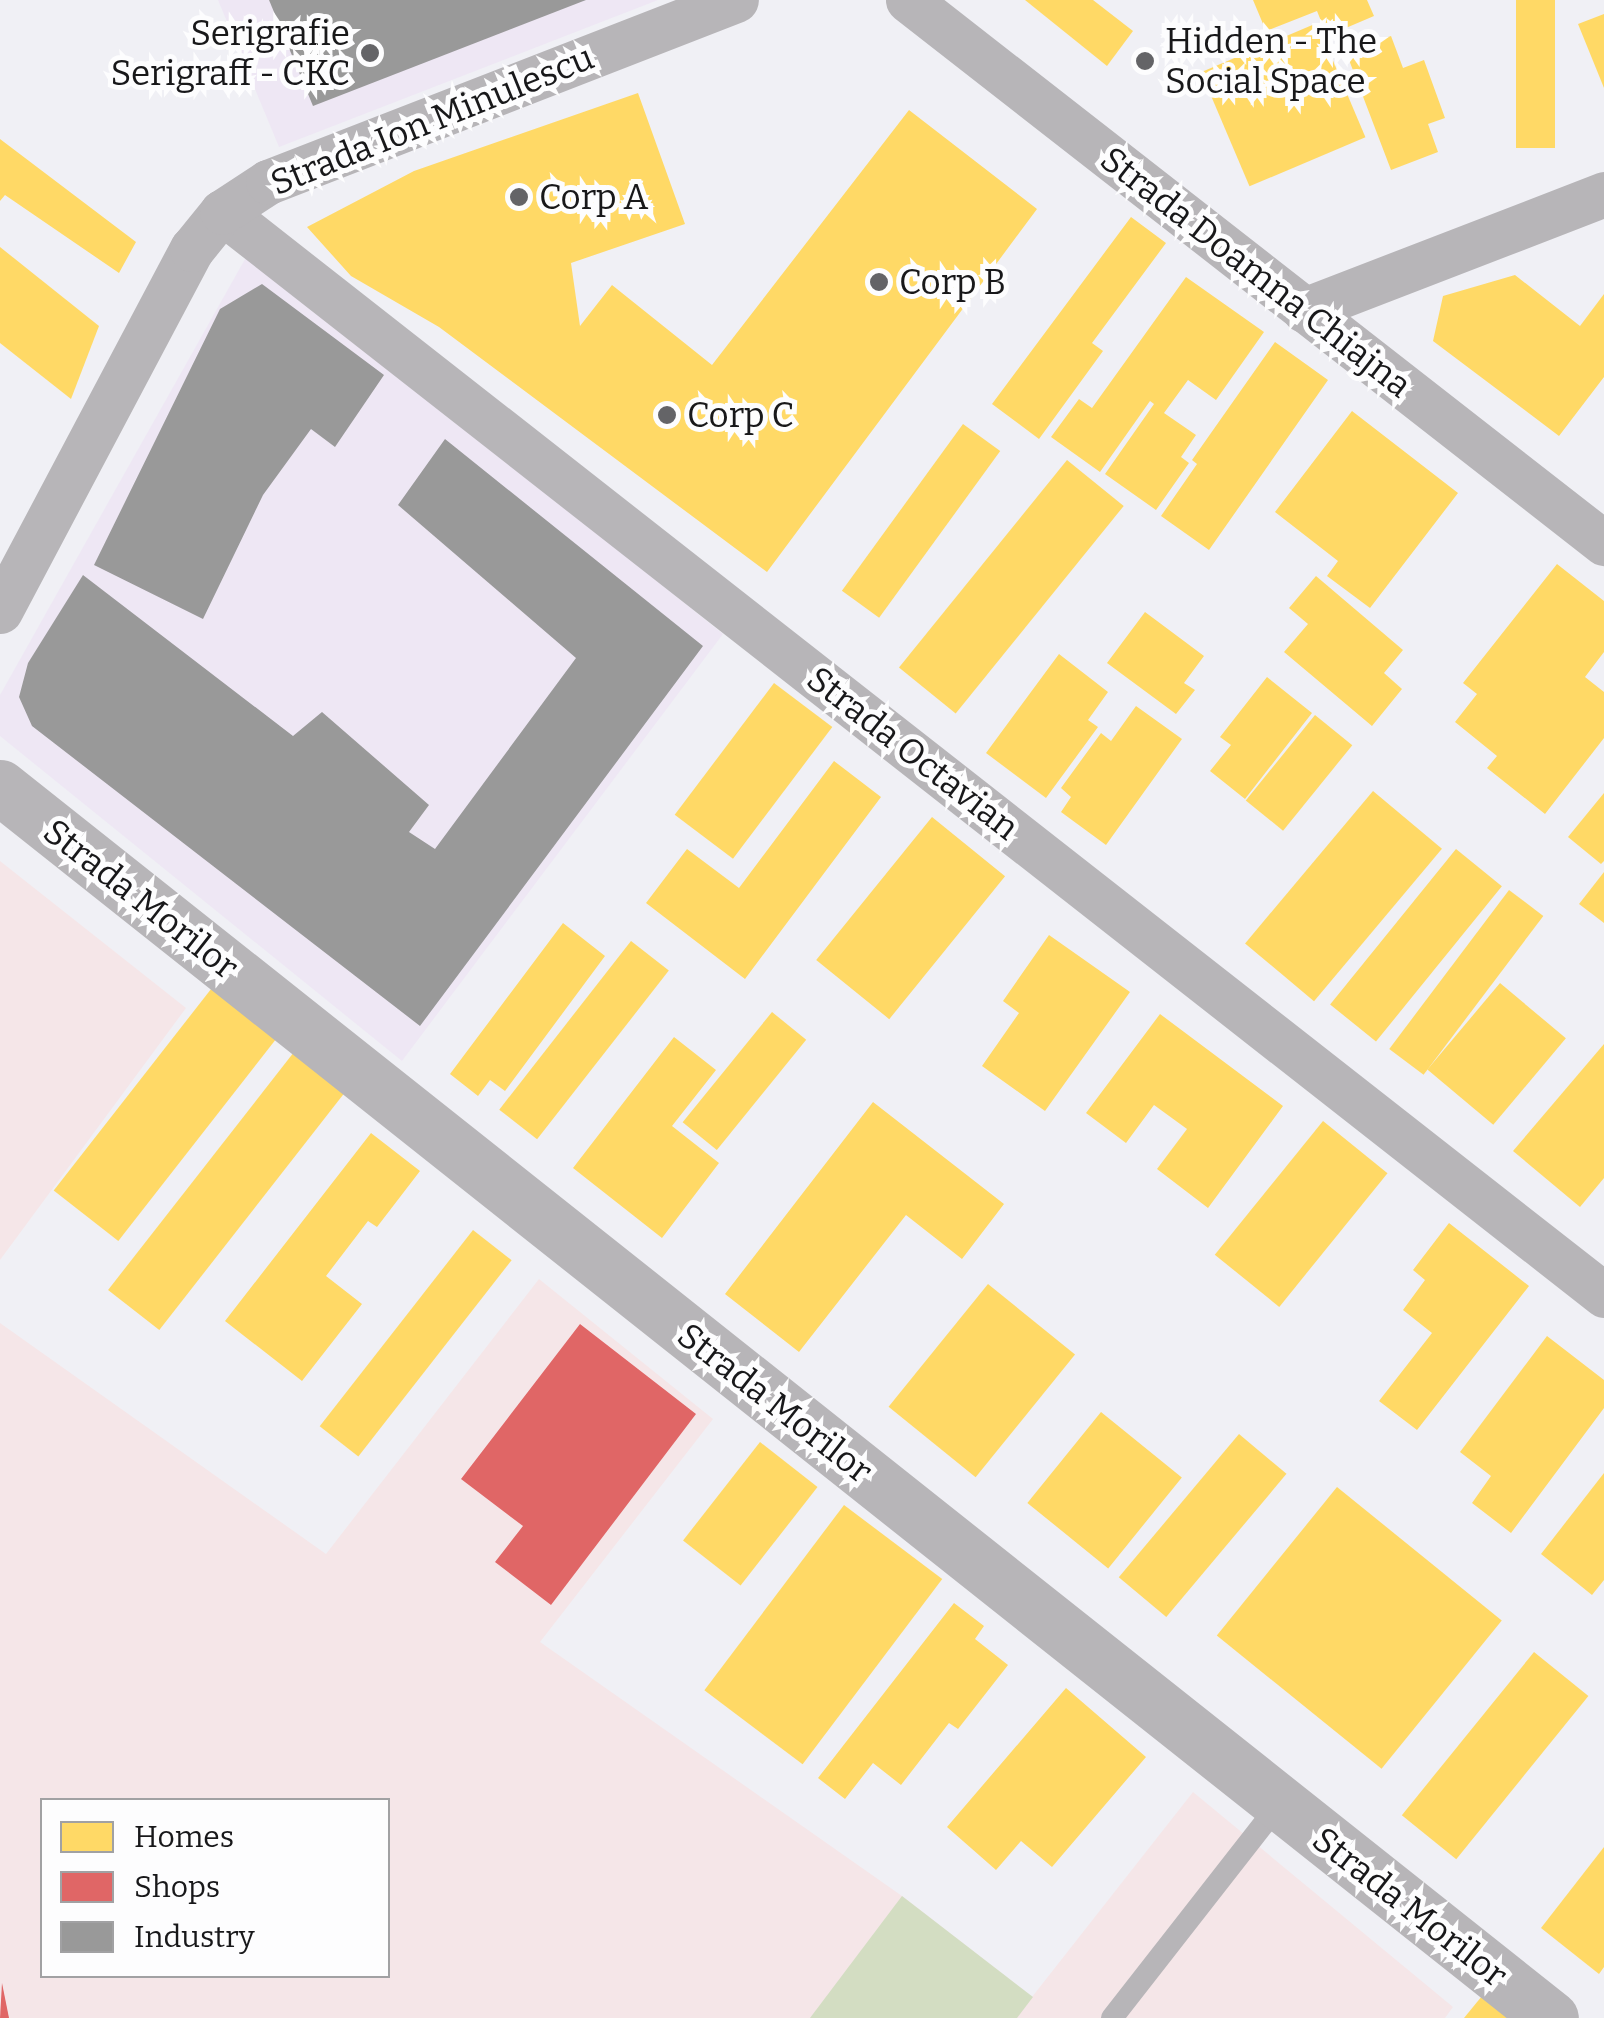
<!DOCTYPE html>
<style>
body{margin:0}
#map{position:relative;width:1604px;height:2018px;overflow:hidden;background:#f0f0f5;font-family:Bitter,serif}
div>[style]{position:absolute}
.commercial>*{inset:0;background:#f5e6e8}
.industrial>*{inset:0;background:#eee7f4}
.green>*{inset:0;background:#d3ddc2}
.homes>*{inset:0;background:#ffd966;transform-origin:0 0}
.shops>*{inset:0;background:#e06666}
.industry>*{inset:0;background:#999}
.service>*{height:22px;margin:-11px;padding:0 11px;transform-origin:11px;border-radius:11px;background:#b7b5b8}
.minor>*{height:45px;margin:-22.5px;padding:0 22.5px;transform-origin:22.5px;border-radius:22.5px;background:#b7b5b8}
.tertiary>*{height:55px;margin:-27.5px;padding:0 27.5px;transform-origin:27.5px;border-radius:27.5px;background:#b7b5b8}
.dots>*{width:28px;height:28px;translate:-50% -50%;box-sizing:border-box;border:5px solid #fdfdfe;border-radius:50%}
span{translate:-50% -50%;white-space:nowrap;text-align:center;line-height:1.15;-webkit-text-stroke:10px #fdfdfe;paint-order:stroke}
.poi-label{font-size:35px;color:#18181a}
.right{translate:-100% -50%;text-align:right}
.left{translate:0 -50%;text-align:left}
.street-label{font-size:35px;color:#18181a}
.legend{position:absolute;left:40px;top:1798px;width:350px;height:180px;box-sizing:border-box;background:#fdfdfe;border:2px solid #a1a1a3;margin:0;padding:12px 18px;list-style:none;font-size:30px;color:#18181a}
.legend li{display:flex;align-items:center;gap:20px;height:50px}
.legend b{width:50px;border:2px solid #a1a1a3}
</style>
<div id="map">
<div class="commercial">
<i style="clip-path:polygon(0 861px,186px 1008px,0 1260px)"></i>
<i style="clip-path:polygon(evenodd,539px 1279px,713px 1419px,540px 1642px,902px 1896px,1032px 1997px,1193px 1792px,1453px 2007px,1445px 2018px,0 2018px,0 1323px,326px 1554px,539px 1279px,42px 1800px,388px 1800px,388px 1976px,42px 1976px,42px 1800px)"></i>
</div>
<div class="industrial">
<i style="clip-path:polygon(218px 0,658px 0,279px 147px)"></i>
<i style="clip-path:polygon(249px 252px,723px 634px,402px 1061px,0 736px,0 695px)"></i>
</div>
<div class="green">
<i style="clip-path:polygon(902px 1896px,1033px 1997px,1017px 2018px,810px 2018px)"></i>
</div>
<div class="homes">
<i style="clip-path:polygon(1025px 0,1093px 0,1133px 31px,1107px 66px)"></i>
<i style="clip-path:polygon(1253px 0,1367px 0,1374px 16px,1327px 36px,1317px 11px,1266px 31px)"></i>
<i style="left:1516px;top:0;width:39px;height:148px"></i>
<i style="clip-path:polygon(1604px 14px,1604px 88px,1578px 24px)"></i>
<i style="left:1317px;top:23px;width:124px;height:126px;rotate:67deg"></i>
<i style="clip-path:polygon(1391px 36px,1403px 68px,1424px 60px,1445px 118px,1428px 124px,1438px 152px,1391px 170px,1346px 52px)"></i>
<i style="clip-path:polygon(638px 93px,685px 224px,571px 263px,580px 326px,612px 285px,712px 365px,909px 110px,1037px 209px,767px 572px,439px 327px,351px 276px,307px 227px,414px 171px)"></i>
<i style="clip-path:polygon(0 139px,136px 242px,119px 273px,5px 195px,0 201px)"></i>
<i style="clip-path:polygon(1131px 217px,1166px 243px,1092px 343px,1103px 351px,1039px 439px,992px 404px)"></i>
<i style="clip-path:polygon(0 247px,99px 326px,71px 399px,0 343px)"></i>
<i style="clip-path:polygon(1515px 275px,1580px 326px,1604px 294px,1604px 377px,1559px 436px,1433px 341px,1443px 296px)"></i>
<i style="clip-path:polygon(1186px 277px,1264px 332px,1216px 400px,1188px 380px,1164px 413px,1196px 435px,1181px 457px,1189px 463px,1156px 510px,1105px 474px,1154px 404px,1150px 401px,1100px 472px,1051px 437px,1079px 399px,1092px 408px)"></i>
<i style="clip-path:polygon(1275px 342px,1328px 380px,1209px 550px,1161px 516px,1197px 464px,1192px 460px)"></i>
<i style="clip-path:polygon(1352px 411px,1458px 493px,1370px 608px,1327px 576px,1338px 561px,1275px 512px)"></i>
<i style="left:963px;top:424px;width:46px;height:206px;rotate:36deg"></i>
<i style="left:1067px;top:460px;width:73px;height:267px;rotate:39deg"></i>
<i style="clip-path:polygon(1557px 564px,1604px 601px,1604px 652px,1585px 677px,1604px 692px,1604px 738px,1545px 814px,1487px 768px,1497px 756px,1455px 722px,1477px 694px,1463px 683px)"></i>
<i style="clip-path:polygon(1316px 576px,1403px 650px,1384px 673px,1402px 689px,1372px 726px,1284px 652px,1308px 624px,1289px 608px)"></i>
<i style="clip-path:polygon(1145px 612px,1204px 656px,1184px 683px,1195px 690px,1176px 714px,1107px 663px)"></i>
<i style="clip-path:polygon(1059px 654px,1108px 692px,1088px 720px,1098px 727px,1046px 798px,986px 753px)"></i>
<i style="clip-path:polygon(1267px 677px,1312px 713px,1245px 799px,1210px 771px,1231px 745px,1220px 737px)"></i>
<i style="left:774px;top:683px;width:73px;height:165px;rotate:37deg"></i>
<i style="clip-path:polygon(1136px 706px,1182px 739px,1106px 845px,1061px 812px,1071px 797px,1061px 788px,1101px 733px,1111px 741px)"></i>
<i style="left:1315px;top:715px;width:48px;height:110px;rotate:39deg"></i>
<i style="clip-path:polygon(834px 761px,881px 797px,745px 979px,646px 903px,687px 849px,739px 888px)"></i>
<i style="left:1373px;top:791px;width:90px;height:199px;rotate:40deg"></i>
<i style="clip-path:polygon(1604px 793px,1604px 861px,1601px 864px,1568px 837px)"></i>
<i style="left:932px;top:817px;width:94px;height:184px;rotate:39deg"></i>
<i style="left:1456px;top:849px;width:59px;height:200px;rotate:39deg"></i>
<i style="clip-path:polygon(1604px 872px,1604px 923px,1579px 904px)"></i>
<i style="left:1509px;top:890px;width:43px;height:199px;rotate:37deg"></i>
<i style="clip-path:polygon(563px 923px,605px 956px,505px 1091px,490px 1080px,478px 1096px,450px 1074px)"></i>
<i style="clip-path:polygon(1049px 935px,1130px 992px,1045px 1111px,982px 1066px,1019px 1013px,1003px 1001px)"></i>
<i style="left:631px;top:941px;width:48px;height:214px;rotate:38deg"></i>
<i style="left:1500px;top:983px;width:86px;height:113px;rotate:40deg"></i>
<i style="left:215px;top:984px;width:82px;height:262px;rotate:38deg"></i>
<i style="left:772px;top:1012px;width:44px;height:142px;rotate:39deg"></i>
<i style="clip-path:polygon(1160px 1014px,1283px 1106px,1208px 1208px,1157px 1169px,1187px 1129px,1154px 1105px,1126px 1143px,1086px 1113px)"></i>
<i style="clip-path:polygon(674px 1037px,716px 1070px,672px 1126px,719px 1163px,662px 1238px,573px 1168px)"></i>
<i style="clip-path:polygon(1604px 1044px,1604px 1178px,1580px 1207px,1513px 1151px)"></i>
<i style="left:294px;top:1052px;width:65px;height:302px;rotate:38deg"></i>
<i style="clip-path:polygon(873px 1102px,1004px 1204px,962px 1259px,906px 1215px,799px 1352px,725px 1294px)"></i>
<i style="left:1323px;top:1121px;width:83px;height:172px;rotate:39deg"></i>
<i style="clip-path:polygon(371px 1133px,420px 1171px,377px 1227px,368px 1221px,326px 1276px,362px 1304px,302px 1381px,225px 1321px)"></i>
<i style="clip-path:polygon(1449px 1223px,1529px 1286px,1417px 1430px,1379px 1401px,1432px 1333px,1403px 1310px,1425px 1280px,1413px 1270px)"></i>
<i style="left:473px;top:1230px;width:49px;height:249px;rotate:38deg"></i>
<i style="left:988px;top:1284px;width:112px;height:158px;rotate:39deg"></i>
<i style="clip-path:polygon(1547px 1336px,1604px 1380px,1604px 1408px,1511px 1533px,1472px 1503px,1491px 1476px,1460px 1452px)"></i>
<i style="left:1101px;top:1412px;width:104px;height:117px;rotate:39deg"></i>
<i style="left:1239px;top:1434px;width:62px;height:187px;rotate:40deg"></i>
<i style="left:760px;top:1442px;width:73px;height:125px;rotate:38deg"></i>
<i style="clip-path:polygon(1604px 1473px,1604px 1580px,1592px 1595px,1541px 1554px)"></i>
<i style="left:1337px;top:1487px;width:212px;height:191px;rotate:39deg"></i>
<i style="left:844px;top:1505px;width:123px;height:232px;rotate:37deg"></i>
<i style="clip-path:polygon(954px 1603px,984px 1626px,975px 1639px,1008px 1665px,958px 1729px,949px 1723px,901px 1785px,873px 1763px,845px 1799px,818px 1778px)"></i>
<i style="left:1534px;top:1652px;width:70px;height:210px;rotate:39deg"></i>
<i style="clip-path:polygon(1066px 1688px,1146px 1757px,1052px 1867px,1021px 1841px,996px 1870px,947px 1827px)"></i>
<i style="clip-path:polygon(1604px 1847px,1604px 1967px,1599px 1974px,1541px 1928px)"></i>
<i style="clip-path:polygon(1482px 1996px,1509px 2018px,1464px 2018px)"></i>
</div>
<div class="shops">
<i style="clip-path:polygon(580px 1324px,696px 1414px,551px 1605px,495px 1562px,523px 1526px,461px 1479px)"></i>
<i style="clip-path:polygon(2px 1983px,9px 2018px,0 2018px)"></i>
</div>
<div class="industry">
<i style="clip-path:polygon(269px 0,586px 0,313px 106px)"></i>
<i style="clip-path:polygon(262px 284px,384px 375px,335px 447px,311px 429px,263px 495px,203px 619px,94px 565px,220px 309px)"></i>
<i style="clip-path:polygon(445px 439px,703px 646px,420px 1026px,32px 726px,19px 697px,28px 663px,83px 575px,293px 736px,322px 712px,429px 805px,409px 832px,435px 849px,576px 658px,398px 505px)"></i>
</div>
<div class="service">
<i style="left:1112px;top:2018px;width:271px;rotate:-52deg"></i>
</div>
<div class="minor">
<i style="left:908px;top:0;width:883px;rotate:37.96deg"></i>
<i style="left:222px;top:212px;width:1756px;rotate:38.08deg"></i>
<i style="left:1304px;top:310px;width:322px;rotate:-21.1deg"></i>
<i style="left:0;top:611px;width:410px;rotate:-62.1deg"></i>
<i style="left:192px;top:249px;width:48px;rotate:-51deg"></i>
<i style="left:222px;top:212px;width:55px;rotate:-33.1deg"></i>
<i style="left:268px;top:182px;width:502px;rotate:-21.25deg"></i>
</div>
<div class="tertiary">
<i style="left:0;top:787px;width:1980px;rotate:38.44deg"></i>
</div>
<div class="dots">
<i style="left:370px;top:53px;background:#646467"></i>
<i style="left:1145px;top:61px;background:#646467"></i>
<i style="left:519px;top:197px;background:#646467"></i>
<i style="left:879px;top:282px;background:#646467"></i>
<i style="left:667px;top:415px;background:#646467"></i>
</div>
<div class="poi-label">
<span class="right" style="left:350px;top:53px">Serigrafie<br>Serigraff - CKC</span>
<span class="left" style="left:1165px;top:61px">Hidden - The<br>Social Space</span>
<span class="left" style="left:539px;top:197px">Corp A</span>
<span class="left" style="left:899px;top:282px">Corp B</span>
<span class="left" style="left:687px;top:415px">Corp C</span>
</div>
<div class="street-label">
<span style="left:432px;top:120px;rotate:-22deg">Strada Ion Minulescu</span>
<span style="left:1256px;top:272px;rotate:38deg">Strada Doamna Chiajna</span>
<span style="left:913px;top:753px;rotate:38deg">Strada Octavian</span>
<span style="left:141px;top:899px;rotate:38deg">Strada Morilor</span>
<span style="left:775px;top:1403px;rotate:38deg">Strada Morilor</span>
<span style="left:1410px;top:1907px;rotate:38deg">Strada Morilor</span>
</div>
<ul class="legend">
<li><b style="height:28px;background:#ffd966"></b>Homes</li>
<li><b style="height:28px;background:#e06666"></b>Shops</li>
<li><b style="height:28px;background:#999"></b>Industry</li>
</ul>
</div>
